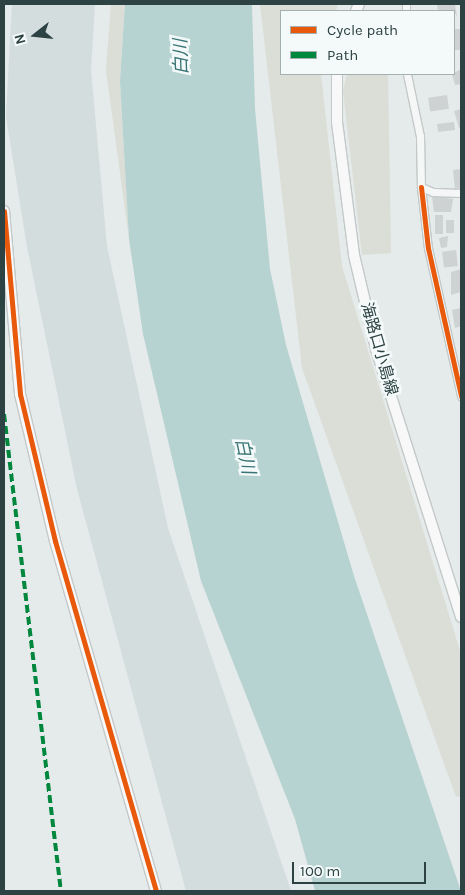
<!DOCTYPE html>
<meta charset="utf-8">
<style>
body{margin:0}
#map{position:relative;width:465px;height:895px;overflow:hidden;background:#e5eaea;font-family:Karla,"Noto Sans JP",sans-serif}
div>[style]{position:absolute}
.built>*{inset:0;background:#d4dddd}
.green>*{inset:0;background:#dbded6}
.water>*{inset:0;background:#b6d3d1}
.building>*{inset:0;background:#ced2d2;transform-origin:0 0}
.roads{filter:drop-shadow(1px 0 #c3c8c8) drop-shadow(-1px 0 #c3c8c8) drop-shadow(0 1px #c3c8c8) drop-shadow(0 -1px #c3c8c8)}
.street>*{height:7px;margin:-3.5px;padding:0 3.5px;transform-origin:3.5px;border-radius:3.5px;background:#f5f7f7}
.secondary>*{height:10px;margin:-5px;padding:0 5px;transform-origin:5px;border-radius:5px;background:#f8f8f8}
.quiet>*{height:4px;margin-top:-2px;transform-origin:0;background:repeating-linear-gradient(90deg,#00873e 0 8px,transparent 0 12px)}
.cycleway>*{height:5px;margin:-2.5px;padding:0 2.5px;transform-origin:2.5px;border-radius:2.5px;background:#e8590c}
span{translate:-50% -50%;white-space:nowrap;text-align:center;line-height:1.15;-webkit-text-stroke:5px #f4f9f9;paint-order:stroke}
.street-label{font-size:16px;color:#2d4243}
.water-label{font-size:18px;color:#397574;font-style:italic}
.frame{position:absolute;inset:0;border:5px solid #2d4243;pointer-events:none}
.legend{position:absolute;left:280px;top:10px;width:175px;height:65px;box-sizing:border-box;background:#f4f9f9;border:1px solid #a4b0b0;margin:0;padding:6px 9px;list-style:none;font-size:15px;color:#2d4243}
.legend li{display:flex;align-items:center;gap:10px;height:25px}
.legend b{width:25px;border:1px solid #a4b0b0}
.north{position:absolute;left:10px;top:10px;width:50px;height:50px;-webkit-text-stroke:4px #f4f9f9;paint-order:stroke;rotate:254deg;font-size:14px;font-weight:700;line-height:20px;text-align:center;color:#2d4243}
.north::after{content:'';display:block;margin:auto;width:18px;height:22px;background:#2d4243;clip-path:polygon(50% 0,100% 100%,50% 72%,0 100%)}
.scale{position:absolute;left:292px;top:862px;width:134px;height:22px;box-sizing:border-box;border:2px solid #2d4243;border-top:0;padding-left:6px;font-size:15px;line-height:18px;white-space:nowrap;color:#2d4243;-webkit-text-stroke:4px #f4f9f9;paint-order:stroke}
</style>
<div id="map">
<div class="built">
<i style="clip-path:polygon(12px 4px,95px 4px,91px 70px,107px 246px,168px 528px,291px 891px,186px 891px,77px 489px,27px 247px,6px 117px)"></i>
</div>
<div class="green">
<i style="clip-path:polygon(111px 4px,125px 4px,120px 81px,129px 239px,106px 70px)"></i>
<i style="clip-path:polygon(260px 4px,338px 4px,336px 11px,281px 11px,281px 74px,321px 74px,342px 266px,461px 654px,461px 796px,456px 797px,302px 368px)"></i>
<i style="clip-path:polygon(347px 74px,388px 74px,391px 253px,362px 255px,343px 91px)"></i>
</div>
<div class="water">
<i style="clip-path:polygon(125px 4px,252px 4px,255px 109px,270px 269px,286px 345px,354px 576px,461px 891px,315px 891px,295px 819px,201px 581px,143px 334px,129px 239px,120px 81px)"></i>
</div>
<div class="building">
<i style="clip-path:polygon(437px 4px,455px 4px,457px 17px,454px 11px,438px 11px)"></i>
<i style="left:461px;top:29px;width:21px;height:7px;rotate:90deg"></i>
<i style="clip-path:polygon(461px 69px,461px 84px,455px 85px,452px 74px)"></i>
<i style="left:447px;top:95px;width:14px;height:19px;rotate:82deg"></i>
<i style="clip-path:polygon(461px 109px,461px 128px,459px 128px,454px 111px)"></i>
<i style="left:454px;top:122px;width:8px;height:17px;rotate:83deg"></i>
<i style="clip-path:polygon(461px 169px,461px 188px,455px 189px,453px 170px)"></i>
<i style="clip-path:polygon(432px 196px,453px 199px,451px 212px,434px 212px)"></i>
<i style="left:435px;top:215px;width:8px;height:19px"></i>
<i style="left:446px;top:220px;width:8px;height:13px"></i>
<i style="clip-path:polygon(448px 236px,447px 247px,441px 248px,439px 238px)"></i>
<i style="left:456px;top:250px;width:16px;height:14px;rotate:83deg"></i>
<i style="clip-path:polygon(461px 269px,461px 292px,451px 295px,451px 272px)"></i>
<i style="clip-path:polygon(461px 308px,461px 326px,455px 328px,452px 310px)"></i>
</div>
<div class="roads">
<div class="street">
<i style="left:406px;top:4px;width:7px;rotate:90deg"></i>
<i style="left:407px;top:74px;width:63px;rotate:78.2deg"></i>
<i style="left:420px;top:136px;width:51px;rotate:88.9deg"></i>
<i style="left:421px;top:187px;width:13px;rotate:23deg"></i>
<i style="left:433px;top:192px;width:28px;rotate:2deg"></i>
<i style="left:421px;top:187px;width:61px;rotate:83.5deg"></i>
<i style="left:428px;top:248px;width:152px;rotate:77.4deg"></i>
</div>
<div class="secondary">
<i style="left:356px;top:11px;width:8px;rotate:-67deg"></i>
<i style="left:337px;top:74px;width:48px;rotate:90deg"></i>
<i style="left:337px;top:122px;width:134px;rotate:82.7deg"></i>
<i style="left:354px;top:255px;width:100px;rotate:76.7deg"></i>
<i style="left:377px;top:352px;width:278px;rotate:72.4deg"></i>
<i style="left:4px;top:211px;width:184px;rotate:85deg"></i>
<i style="left:20px;top:394px;width:151px;rotate:76.6deg"></i>
<i style="left:55px;top:541px;width:364px;rotate:73.9deg"></i>
</div>
</div>
<div class="quiet">
<i style="left:4px;top:414px;width:480px;rotate:83.2deg"></i>
</div>
<div class="cycleway">
<i style="left:421px;top:187px;width:61px;rotate:83.5deg"></i>
<i style="left:428px;top:248px;width:152px;rotate:77.4deg"></i>
<i style="left:4px;top:211px;width:184px;rotate:85deg"></i>
<i style="left:20px;top:394px;width:151px;rotate:76.6deg"></i>
<i style="left:55px;top:541px;width:364px;rotate:73.9deg"></i>
</div>
<div class="street-label">
<span style="left:379px;top:349px;rotate:74deg">海路口小島線</span>
</div>
<div class="water-label">
<span style="left:181px;top:57px;rotate:-92deg">白川</span>
<span style="left:245px;top:456px;rotate:78deg">白川</span>
</div>
<div class="frame"></div>
<ul class="legend">
<li><b style="height:6px;background:#e8590c"></b>Cycle path</li>
<li><b style="height:6px;background:#00873e"></b>Path</li>
</ul>
<div class="north">N</div>
<div class="scale">100 m</div>
</div>
